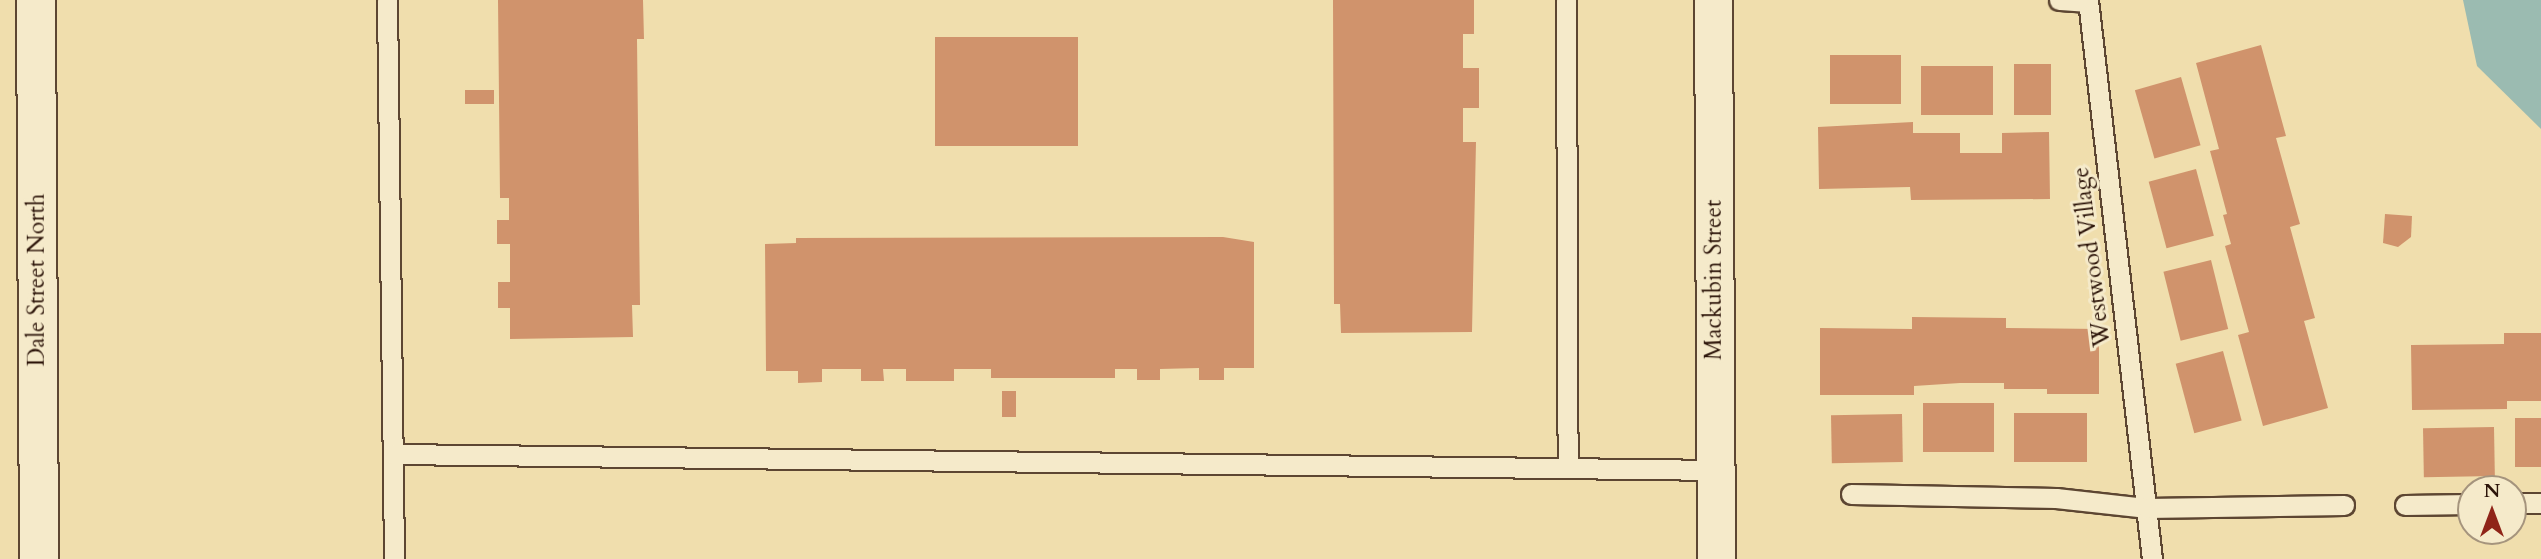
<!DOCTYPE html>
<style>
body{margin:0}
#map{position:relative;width:2541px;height:559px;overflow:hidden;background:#f0dead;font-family:Cardo,serif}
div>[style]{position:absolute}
.water>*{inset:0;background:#9bbbb1}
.building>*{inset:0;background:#d0936c;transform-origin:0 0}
.roads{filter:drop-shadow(2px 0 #5d4632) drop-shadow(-2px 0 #5d4632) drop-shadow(0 2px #5d4632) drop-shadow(0 -2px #5d4632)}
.lane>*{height:19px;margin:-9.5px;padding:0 9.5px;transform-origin:9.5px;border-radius:9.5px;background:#f5eaca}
.street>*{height:37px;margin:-18.5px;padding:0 18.5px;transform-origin:18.5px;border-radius:18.5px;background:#f5eaca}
.secondary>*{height:38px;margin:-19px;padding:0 19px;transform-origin:19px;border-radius:19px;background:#f5eaca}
span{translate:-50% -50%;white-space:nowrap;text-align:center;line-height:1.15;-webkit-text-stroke:6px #f5eaca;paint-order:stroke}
.street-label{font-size:23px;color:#2c1409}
.north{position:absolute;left:2457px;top:475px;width:70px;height:70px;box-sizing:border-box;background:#f5eaca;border:2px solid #a5947d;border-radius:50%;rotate:0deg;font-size:19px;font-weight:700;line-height:28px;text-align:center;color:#2c1409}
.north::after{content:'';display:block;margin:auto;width:24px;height:32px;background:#8f2418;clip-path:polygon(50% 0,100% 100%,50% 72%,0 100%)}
</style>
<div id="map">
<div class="water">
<i style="clip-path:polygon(2463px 0,2541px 0,2541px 129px,2477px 66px)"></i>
</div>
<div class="building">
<i style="clip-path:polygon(498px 0,643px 0,644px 39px,637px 39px,640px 305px,632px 305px,633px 337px,510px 339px,510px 308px,498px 308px,498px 282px,510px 282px,510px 244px,497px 244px,497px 220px,509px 220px,509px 198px,500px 198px)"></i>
<i style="clip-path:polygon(1333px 0,1474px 0,1474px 34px,1463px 34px,1463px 68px,1479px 68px,1479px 108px,1463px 108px,1463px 142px,1476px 142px,1472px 332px,1341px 333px,1340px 304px,1334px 304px)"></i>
<i style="left:935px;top:37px;width:143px;height:109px"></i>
<i style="clip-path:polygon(2261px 45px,2286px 136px,2276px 138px,2300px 224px,2290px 227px,2315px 318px,2304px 321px,2328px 408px,2263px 426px,2238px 335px,2249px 332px,2225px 246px,2231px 244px,2223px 215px,2227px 214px,2210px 151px,2219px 149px,2196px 63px)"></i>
<i style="left:1830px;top:55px;width:71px;height:49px"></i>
<i style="left:2051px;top:64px;width:51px;height:37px;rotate:90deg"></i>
<i style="left:1921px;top:66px;width:72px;height:49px"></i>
<i style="left:2181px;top:77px;width:71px;height:48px;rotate:74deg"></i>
<i style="left:494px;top:90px;width:14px;height:29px;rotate:90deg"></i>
<i style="clip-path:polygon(1913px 122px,1913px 133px,1960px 133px,1960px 153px,2002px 153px,2002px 133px,2049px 132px,2050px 199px,1911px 200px,1910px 187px,1819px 189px,1818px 127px)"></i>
<i style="left:2196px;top:169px;width:69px;height:49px;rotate:75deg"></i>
<i style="clip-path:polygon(2385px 214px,2412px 216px,2411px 237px,2398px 247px,2383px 243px)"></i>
<i style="clip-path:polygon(1223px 237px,1254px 242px,1254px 368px,1224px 368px,1224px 380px,1199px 380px,1199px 368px,1160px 369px,1160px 380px,1137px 380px,1137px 369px,1115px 369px,1115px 378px,991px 378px,991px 369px,954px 369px,954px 381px,906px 381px,906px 369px,883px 369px,884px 381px,861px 381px,861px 369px,822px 369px,822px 382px,798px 383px,798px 371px,766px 371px,765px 244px,796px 243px,796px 238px)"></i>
<i style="left:2211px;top:260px;width:71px;height:49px;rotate:76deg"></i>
<i style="clip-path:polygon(1912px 317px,2006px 318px,2006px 328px,2099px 329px,2099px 394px,2047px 394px,2047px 389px,2004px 389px,2004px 383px,1960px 383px,1914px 386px,1914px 395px,1820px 395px,1820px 328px,1912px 329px)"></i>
<i style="clip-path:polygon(2504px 333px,2541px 333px,2541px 401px,2507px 401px,2507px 409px,2412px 410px,2411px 345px,2504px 344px)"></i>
<i style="left:2223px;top:351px;width:72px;height:49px;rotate:75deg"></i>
<i style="left:1002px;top:391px;width:14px;height:26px"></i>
<i style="left:1994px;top:403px;width:49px;height:71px;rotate:90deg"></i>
<i style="left:2014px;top:413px;width:73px;height:49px"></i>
<i style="left:1902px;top:414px;width:48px;height:71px;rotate:89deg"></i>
<i style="left:2515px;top:418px;width:26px;height:49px"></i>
<i style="left:2494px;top:427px;width:49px;height:71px;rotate:89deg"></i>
</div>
<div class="roads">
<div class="lane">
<i style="left:387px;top:0;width:559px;rotate:89.28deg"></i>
<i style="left:1566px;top:0;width:468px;rotate:89.8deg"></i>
<i style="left:2059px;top:0;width:27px;rotate:4deg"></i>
<i style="left:2088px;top:0;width:563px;rotate:83.47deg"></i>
<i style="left:393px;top:454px;width:1322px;rotate:0.69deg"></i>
<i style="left:1851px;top:494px;width:205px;rotate:1.1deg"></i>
<i style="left:2056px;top:498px;width:92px;rotate:6.3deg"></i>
<i style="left:2147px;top:508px;width:197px;rotate:-0.9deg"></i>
<i style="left:2513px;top:503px;width:28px"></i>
<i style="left:2405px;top:505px;width:66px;rotate:-0.9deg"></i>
</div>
<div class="street">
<i style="left:1713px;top:0;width:559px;rotate:89.69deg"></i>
</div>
<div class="secondary">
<i style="left:36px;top:0;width:559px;rotate:89.69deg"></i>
</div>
</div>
<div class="street-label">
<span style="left:2092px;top:257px;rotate:-97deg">Westwood Village</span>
<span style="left:37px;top:280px;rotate:-90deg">Dale Street North</span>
<span style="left:1714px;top:280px;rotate:-90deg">Mackubin Street</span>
</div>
<div class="north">N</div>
</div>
